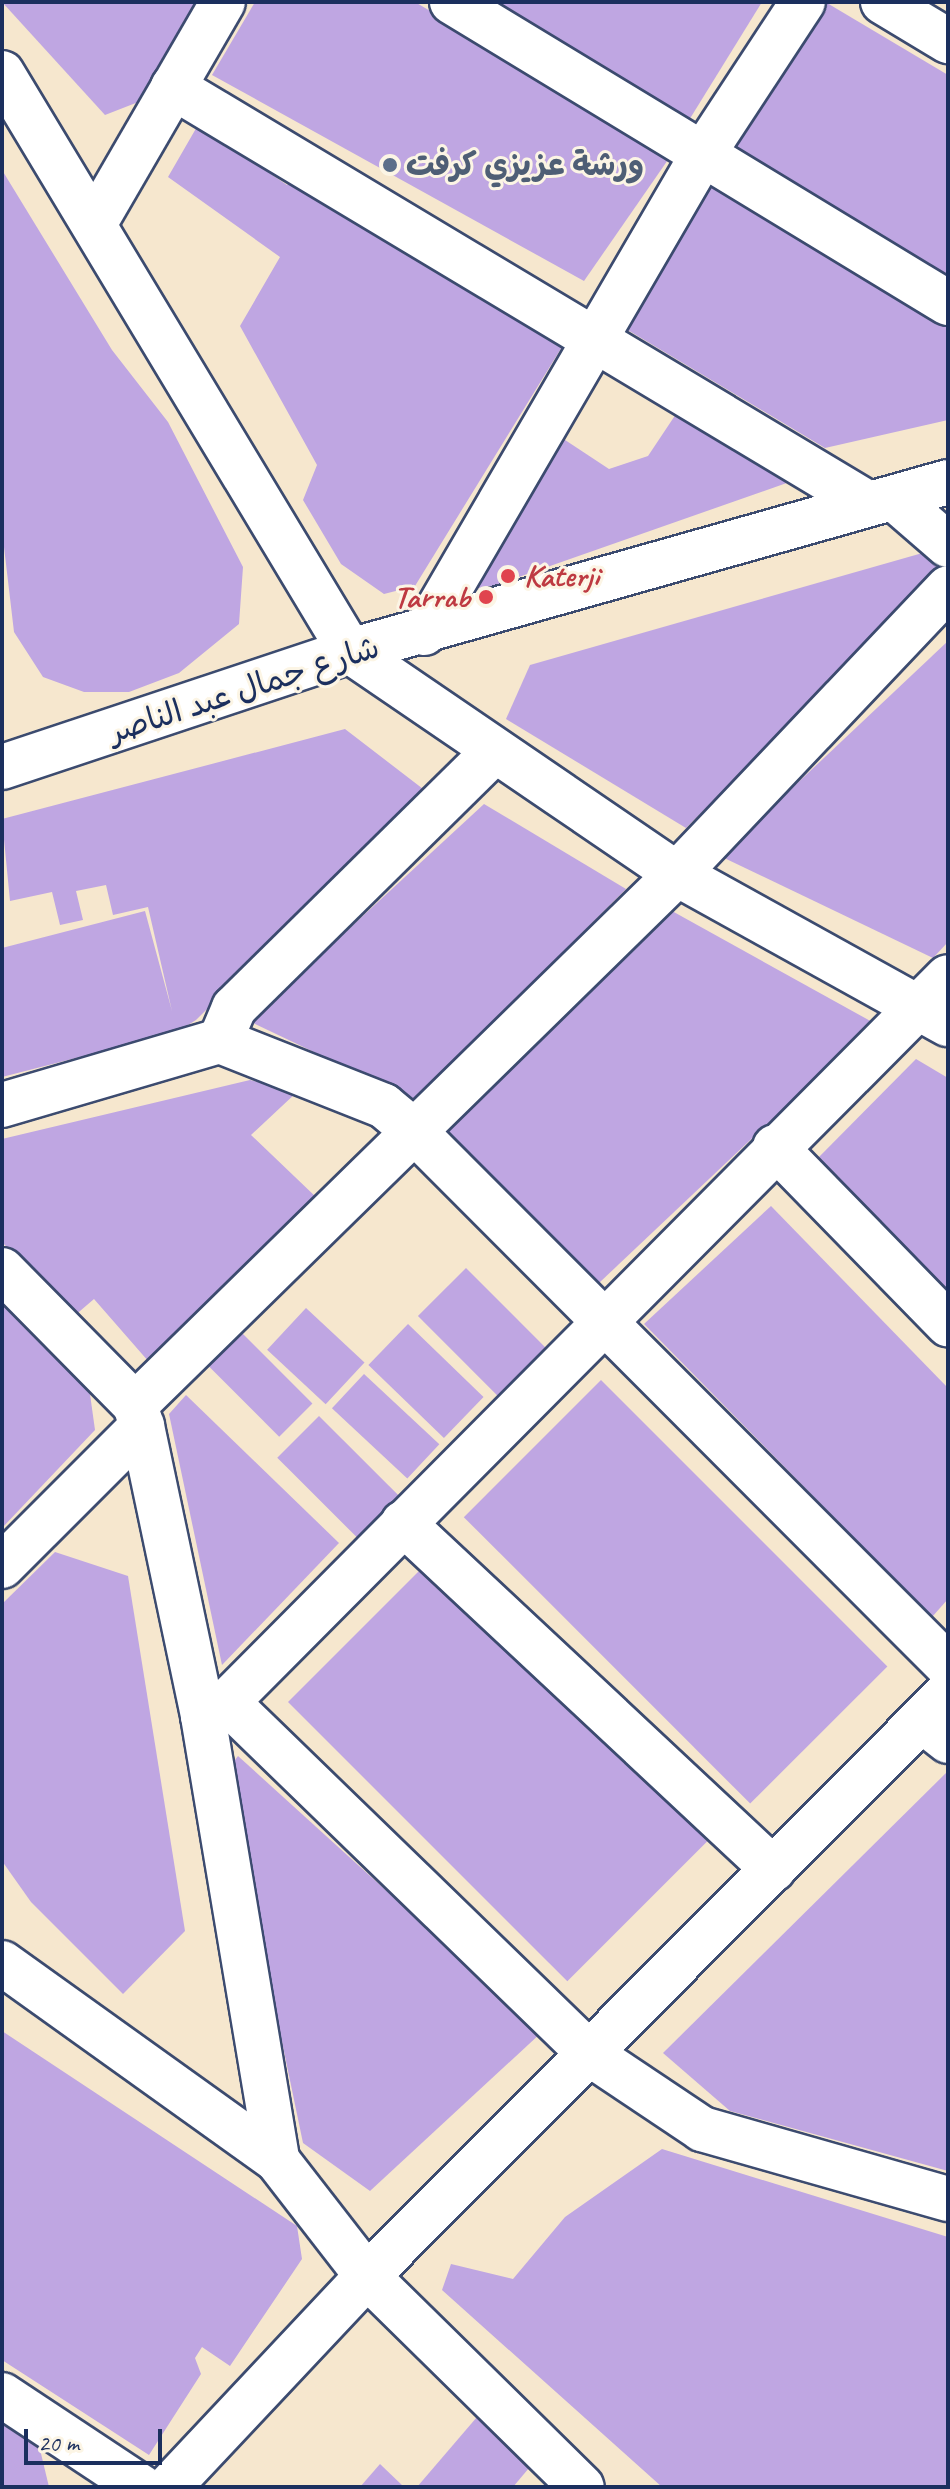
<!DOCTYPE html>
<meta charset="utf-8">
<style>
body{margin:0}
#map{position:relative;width:950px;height:2489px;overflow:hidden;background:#f6e7ce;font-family:Caveat,"Playpen Sans Arabic",sans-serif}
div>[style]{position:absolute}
.building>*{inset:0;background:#bfa6e2;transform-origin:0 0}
.roads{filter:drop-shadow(2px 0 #3c4b6f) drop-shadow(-2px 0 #3c4b6f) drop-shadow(0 2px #3c4b6f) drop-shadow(0 -2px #3c4b6f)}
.street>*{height:44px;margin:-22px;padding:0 22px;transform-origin:22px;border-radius:22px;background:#fff}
.secondary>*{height:44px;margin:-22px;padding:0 22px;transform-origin:22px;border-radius:22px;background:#fff}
.dots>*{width:22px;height:22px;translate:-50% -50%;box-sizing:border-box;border:4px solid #fcf5e5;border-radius:50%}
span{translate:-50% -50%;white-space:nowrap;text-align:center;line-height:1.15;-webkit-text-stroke:6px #fcf5e5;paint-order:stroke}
.service-label{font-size:32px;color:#4e5e75;font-weight:700}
.left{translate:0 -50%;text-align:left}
.health-label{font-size:32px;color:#be3a42;font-weight:700}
.right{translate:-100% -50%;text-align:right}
.street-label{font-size:32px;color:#1b2f5e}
.frame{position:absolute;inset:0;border:4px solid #1b2f5e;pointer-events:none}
.scale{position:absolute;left:24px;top:2429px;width:138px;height:36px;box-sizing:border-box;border:4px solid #1b2f5e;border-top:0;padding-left:10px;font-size:24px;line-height:28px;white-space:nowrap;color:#1b2f5e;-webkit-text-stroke:6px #fcf5e5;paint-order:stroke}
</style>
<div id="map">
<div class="building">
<i style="clip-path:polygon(2px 2px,196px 2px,146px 99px,105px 115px)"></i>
<i style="clip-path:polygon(255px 2px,415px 2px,672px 154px,584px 281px,212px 75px)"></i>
<i style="clip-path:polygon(486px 2px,762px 2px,686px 125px)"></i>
<i style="clip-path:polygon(827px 3px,948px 75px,948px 276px,730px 147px)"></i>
<i style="clip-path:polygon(198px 125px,287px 185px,308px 168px,573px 329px,415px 586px,384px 594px,341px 564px,303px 500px,317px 465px,240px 326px,280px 257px,168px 177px)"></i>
<i style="clip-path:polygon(2px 170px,112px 350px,168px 422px,243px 567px,239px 624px,179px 673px,129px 692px,84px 692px,43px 677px,14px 632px,2px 530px)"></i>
<i style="clip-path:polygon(706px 182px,948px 325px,948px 420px,825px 448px,621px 326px)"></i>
<i style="clip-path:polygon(678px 411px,798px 479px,482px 590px,464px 578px,559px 436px,609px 469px,648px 456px)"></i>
<i style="clip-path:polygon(926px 552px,944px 568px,686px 828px,506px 719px,530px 665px)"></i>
<i style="clip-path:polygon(948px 641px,948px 942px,933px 958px,720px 856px)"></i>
<i style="clip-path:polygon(345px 729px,427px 792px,196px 1020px,177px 1032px,2px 1077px,2px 948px,145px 911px,172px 1011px,148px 907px,113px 915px,106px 885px,76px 891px,83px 920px,60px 925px,52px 892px,10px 901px,2px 819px)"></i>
<i style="clip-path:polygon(484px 804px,626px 889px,415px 1100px,249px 1021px)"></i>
<i style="clip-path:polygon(663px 906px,874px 1023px,599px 1283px,439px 1131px)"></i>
<i style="clip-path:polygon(916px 1059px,948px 1078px,948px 1295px,817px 1159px)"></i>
<i style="clip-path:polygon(250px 1080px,297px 1092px,251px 1135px,318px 1199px,149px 1362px,94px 1299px,73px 1317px,2px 1242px,2px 1139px)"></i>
<i style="clip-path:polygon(771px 1206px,948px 1388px,948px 1599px,932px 1617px,644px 1324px)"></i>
<i style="left:466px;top:1268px;width:113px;height:68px;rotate:45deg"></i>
<i style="clip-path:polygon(2px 1291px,89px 1387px,95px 1430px,2px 1528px)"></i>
<i style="left:306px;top:1308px;width:80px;height:57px;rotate:43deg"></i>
<i style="left:408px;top:1324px;width:105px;height:57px;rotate:44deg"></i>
<i style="left:241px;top:1332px;width:101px;height:47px;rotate:45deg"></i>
<i style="left:364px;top:1374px;width:103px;height:47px;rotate:43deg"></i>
<i style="left:601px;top:1380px;width:405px;height:194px;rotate:45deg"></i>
<i style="clip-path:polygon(186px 1395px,339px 1543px,222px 1665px,169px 1414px)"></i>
<i style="left:319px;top:1416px;width:114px;height:59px;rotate:45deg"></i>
<i style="clip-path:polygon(55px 1552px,128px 1576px,185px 1931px,123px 1994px,31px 1902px,2px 1861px,2px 1604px)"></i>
<i style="left:428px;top:1562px;width:395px;height:198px;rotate:45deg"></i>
<i style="clip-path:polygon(238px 1756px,542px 2032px,370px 2191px,303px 2143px,226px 1772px)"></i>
<i style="clip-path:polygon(948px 1771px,948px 2171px,730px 2111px,663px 2053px)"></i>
<i style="clip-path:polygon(2px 2031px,297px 2226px,302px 2259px,230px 2366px,202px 2347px,195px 2358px,201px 2374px,149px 2455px,2px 2360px)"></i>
<i style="clip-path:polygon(662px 2149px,948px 2237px,948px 2487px,662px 2487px,442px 2290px,451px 2264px,513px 2279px,565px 2217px)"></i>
<i style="clip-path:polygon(2px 2417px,38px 2441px,49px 2487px,2px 2487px)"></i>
<i style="clip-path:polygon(477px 2417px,529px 2468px,513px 2487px,417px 2487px)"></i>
<i style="clip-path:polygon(380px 2464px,404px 2487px,360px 2487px)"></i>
</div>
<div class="roads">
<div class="street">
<i style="left:452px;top:2px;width:580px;rotate:31.25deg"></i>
<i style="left:883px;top:2px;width:76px;rotate:31deg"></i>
<i style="left:2px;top:73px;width:675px;rotate:58.95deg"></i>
<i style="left:173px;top:87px;width:806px;rotate:30.93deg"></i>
<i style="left:96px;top:221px;width:253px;rotate:-59.9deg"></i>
<i style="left:896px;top:500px;width:69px;rotate:40.9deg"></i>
<i style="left:424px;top:633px;width:554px;rotate:-59.78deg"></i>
<i style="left:703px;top:154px;width:182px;rotate:-56.7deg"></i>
<i style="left:2px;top:767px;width:367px;rotate:-18.4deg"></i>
<i style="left:350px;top:651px;width:621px;rotate:-15.78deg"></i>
<i style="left:220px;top:1041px;width:176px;rotate:21.6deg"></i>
<i style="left:384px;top:1106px;width:38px;rotate:40deg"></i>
<i style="left:413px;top:1130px;width:757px;rotate:45.05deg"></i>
<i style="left:2px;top:1105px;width:227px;rotate:-16.4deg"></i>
<i style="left:220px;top:1041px;width:36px;rotate:-67deg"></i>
<i style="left:234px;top:1008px;width:362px;rotate:-44.6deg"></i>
<i style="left:775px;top:1147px;width:248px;rotate:45.7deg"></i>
<i style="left:2px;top:1270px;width:190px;rotate:45.4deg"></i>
<i style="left:135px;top:1405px;width:22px;rotate:72deg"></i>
<i style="left:142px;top:1426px;width:296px;rotate:78.1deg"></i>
<i style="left:203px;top:1716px;width:450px;rotate:80.5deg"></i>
<i style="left:135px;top:1405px;width:759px;rotate:-44.41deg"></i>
<i style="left:677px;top:874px;width:394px;rotate:-46.5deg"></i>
<i style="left:403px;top:1523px;width:507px;rotate:43.08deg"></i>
<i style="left:2px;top:1566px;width:198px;rotate:-45deg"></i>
<i style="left:227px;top:1702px;width:506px;rotate:44.12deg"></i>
<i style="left:590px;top:2054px;width:135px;rotate:33.8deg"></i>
<i style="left:702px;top:2129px;width:256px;rotate:15.9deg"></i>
<i style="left:203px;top:1716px;width:28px;rotate:-30deg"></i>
<i style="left:227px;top:1702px;width:1022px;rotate:-45.16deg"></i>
<i style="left:924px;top:1722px;width:31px;rotate:38deg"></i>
<i style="left:2px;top:1963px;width:338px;rotate:35.6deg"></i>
<i style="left:277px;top:2160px;width:147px;rotate:52.2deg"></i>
<i style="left:2px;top:2395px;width:167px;rotate:33.5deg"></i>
</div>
<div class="secondary">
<i style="left:350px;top:651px;width:396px;rotate:34.3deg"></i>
<i style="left:677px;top:874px;width:310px;rotate:29deg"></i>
<i style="left:367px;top:2276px;width:301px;rotate:44.5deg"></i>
<i style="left:169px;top:2487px;width:289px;rotate:-46.8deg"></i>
<i style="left:367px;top:2276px;width:823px;rotate:-45.1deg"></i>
</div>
</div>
<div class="dots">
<i style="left:390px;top:165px;background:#5c6f8a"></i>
<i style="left:508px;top:576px;background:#e0444e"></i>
<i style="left:486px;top:597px;background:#e0444e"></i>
</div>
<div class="service-label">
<span class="left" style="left:406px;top:165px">ورشة عزيزي كرفت</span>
</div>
<div class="health-label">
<span class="left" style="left:524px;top:576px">Katerji</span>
<span class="right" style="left:470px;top:597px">Tarrab</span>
</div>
<div class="street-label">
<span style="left:244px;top:690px;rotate:-18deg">شارع جمال عبد الناصر</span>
</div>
<div class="frame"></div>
<div class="scale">20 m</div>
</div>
